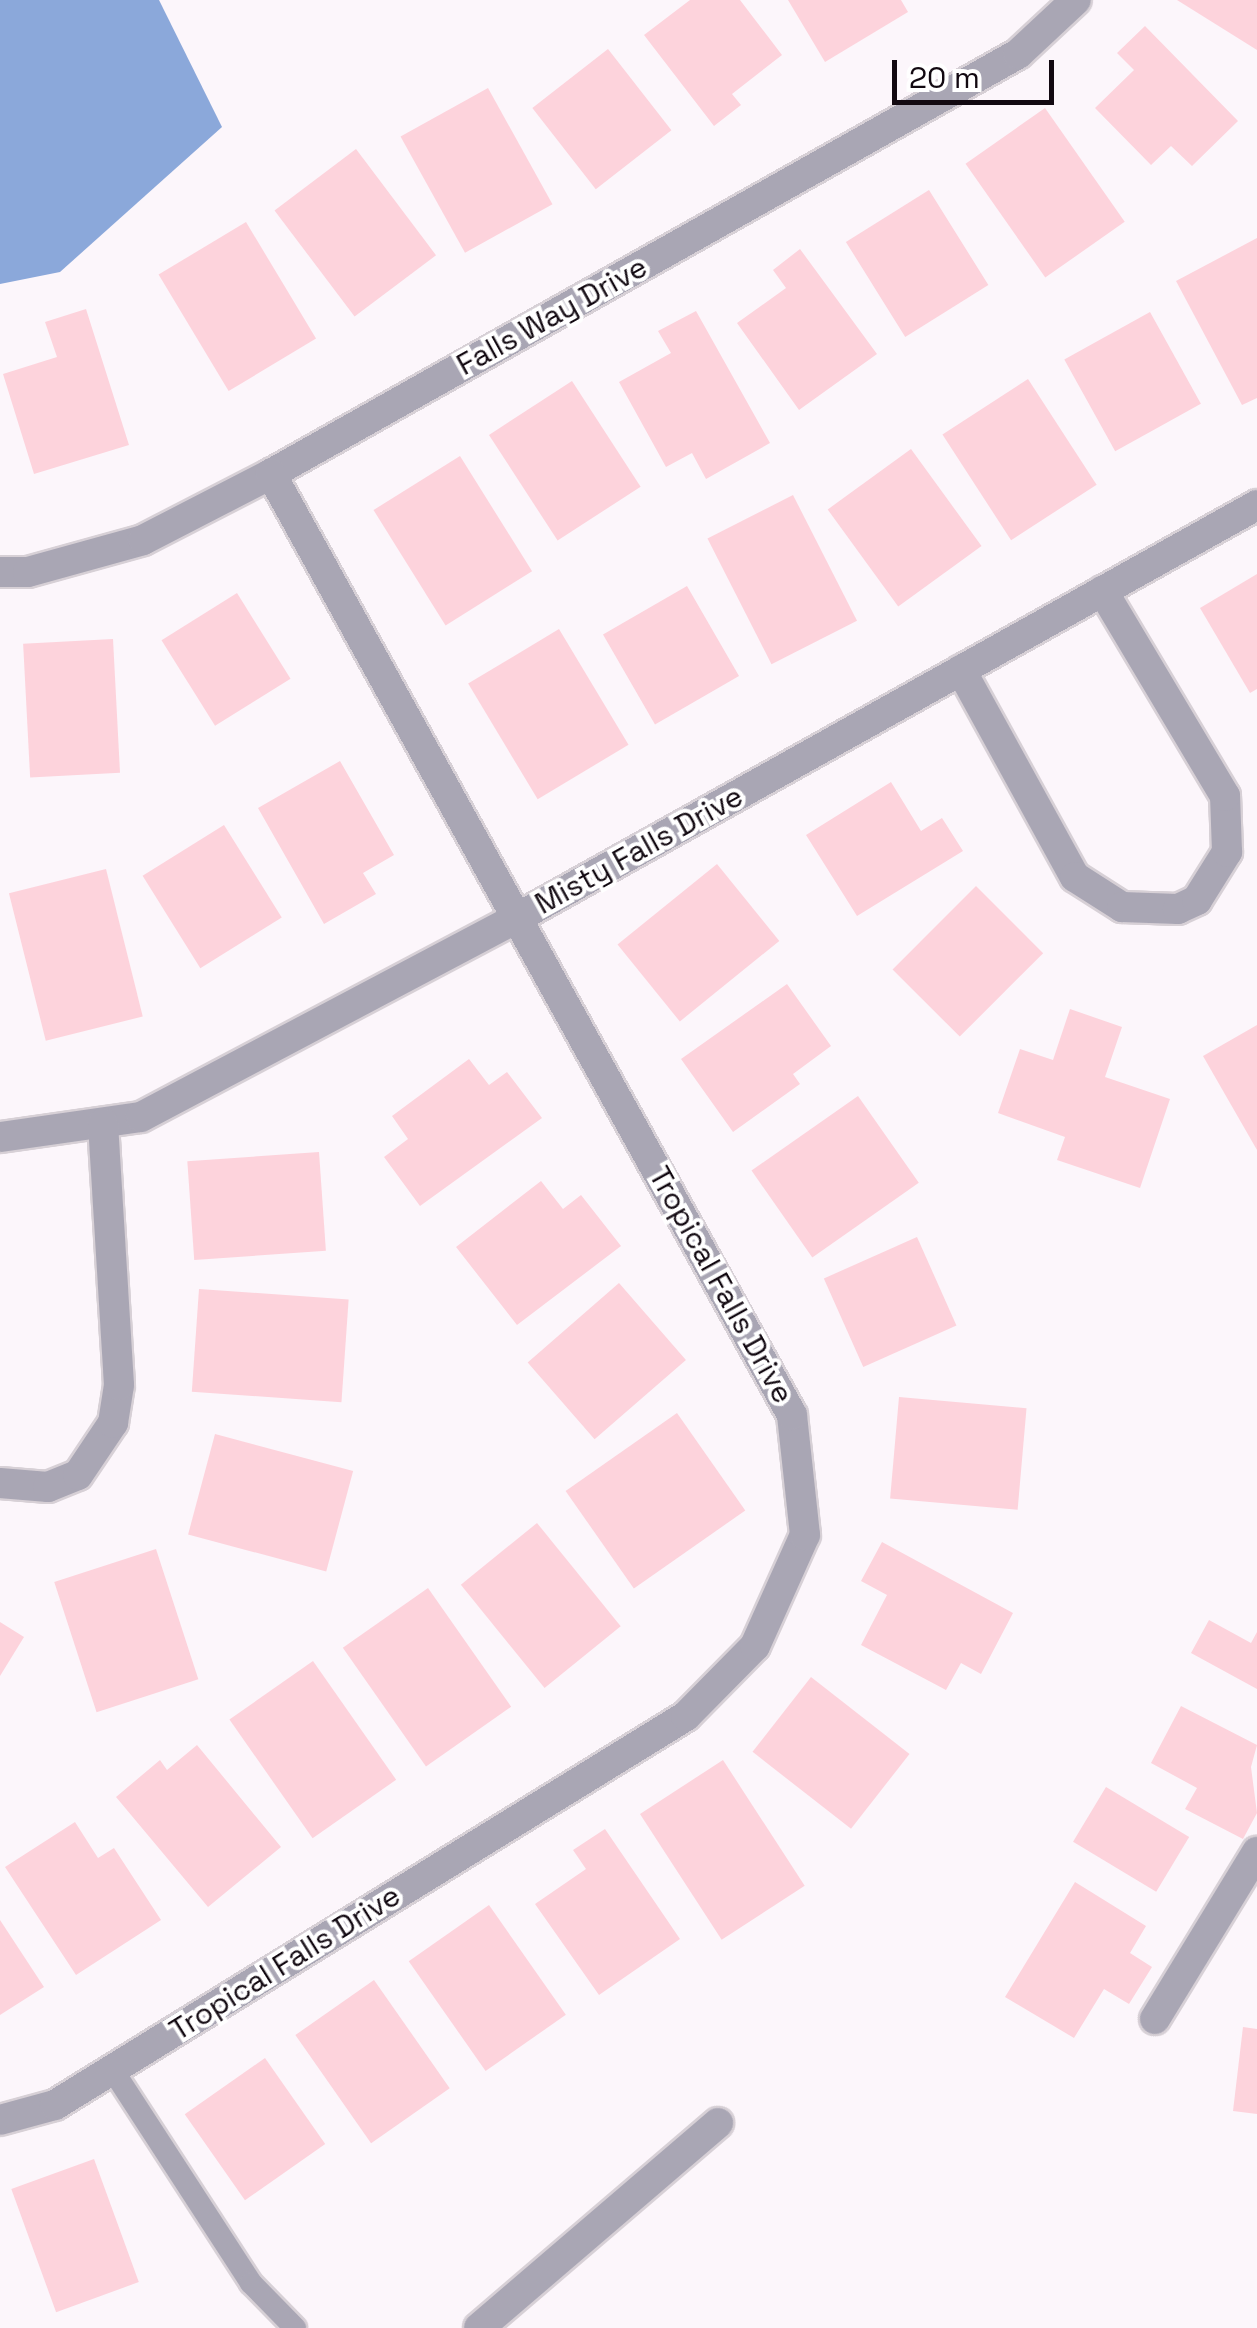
<!DOCTYPE html>
<style>
body{margin:0}
#map{position:relative;width:1257px;height:2328px;overflow:hidden;background:#fcf6fb;font-family:"Space Grotesk",sans-serif}
div>[style]{position:absolute}
.water>*{inset:0;background:#8ba8da}
.building>*{inset:0;background:#fdd3dc;transform-origin:0 0}
.roads{filter:drop-shadow(2px 0 #d7d0d6) drop-shadow(-2px 0 #d7d0d6) drop-shadow(0 2px #d7d0d6) drop-shadow(0 -2px #d7d0d6)}
.service>*{height:22px;margin:-11px;padding:0 11px;transform-origin:11px;border-radius:11px;background:#a9a6b4}
.minor>*{height:30px;margin:-15px;padding:0 15px;transform-origin:15px;border-radius:15px;background:#a9a6b4}
span{translate:-50% -50%;white-space:nowrap;text-align:center;line-height:1.15;-webkit-text-stroke:8px #fff;paint-order:stroke}
.street-label{font-size:30px;color:#120911}
.scale{position:absolute;left:892px;top:60px;width:162px;height:45px;box-sizing:border-box;border:5px solid #120911;border-top:0;padding-left:12px;font-size:30px;line-height:35px;white-space:nowrap;color:#120911;-webkit-text-stroke:8px #fff;paint-order:stroke}
</style>
<div id="map">
<div class="water">
<i style="clip-path:polygon(0 0,159px 0,222px 127px,60px 272px,0 284px)"></i>
</div>
<div class="building">
<i style="clip-path:polygon(690px 0,740px 0,782px 55px,732px 94px,741px 105px,714px 126px,644px 35px)"></i>
<i style="clip-path:polygon(788px 0,901px 0,908px 12px,825px 62px)"></i>
<i style="clip-path:polygon(1177px 0,1257px 0,1257px 50px)"></i>
<i style="clip-path:polygon(1145px 26px,1238px 121px,1192px 166px,1171px 146px,1151px 165px,1095px 108px,1134px 70px,1117px 53px)"></i>
<i style="left:608px;top:49px;width:103px;height:96px;rotate:52deg"></i>
<i style="left:488px;top:88px;width:133px;height:100px;rotate:61deg"></i>
<i style="left:1045px;top:108px;width:139px;height:97px;rotate:55deg"></i>
<i style="left:356px;top:149px;width:133px;height:102px;rotate:53deg"></i>
<i style="left:929px;top:190px;width:112px;height:98px;rotate:58deg"></i>
<i style="left:246px;top:222px;width:136px;height:102px;rotate:59deg"></i>
<i style="clip-path:polygon(1257px 238px,1257px 398px,1242px 405px,1176px 281px)"></i>
<i style="clip-path:polygon(800px 249px,877px 354px,799px 410px,737px 323px,786px 288px,773px 270px)"></i>
<i style="clip-path:polygon(86px 309px,129px 445px,34px 474px,3px 374px,57px 357px,45px 322px)"></i>
<i style="clip-path:polygon(696px 311px,770px 443px,706px 479px,692px 453px,666px 467px,619px 382px,671px 353px,658px 331px)"></i>
<i style="left:1150px;top:312px;width:105px;height:98px;rotate:61deg"></i>
<i style="left:1028px;top:379px;width:126px;height:102px;rotate:57deg"></i>
<i style="left:572px;top:381px;width:126px;height:99px;rotate:57deg"></i>
<i style="left:911px;top:449px;width:120px;height:103px;rotate:54deg"></i>
<i style="left:460px;top:456px;width:136px;height:102px;rotate:58deg"></i>
<i style="left:793px;top:495px;width:141px;height:96px;rotate:63deg"></i>
<i style="clip-path:polygon(1257px 574px,1257px 689px,1250px 693px,1200px 608px)"></i>
<i style="left:687px;top:586px;width:104px;height:97px;rotate:60deg"></i>
<i style="left:237px;top:593px;width:101px;height:89px;rotate:58deg"></i>
<i style="left:559px;top:629px;width:135px;height:106px;rotate:59deg"></i>
<i style="left:113px;top:639px;width:134px;height:90px;rotate:87deg"></i>
<i style="clip-path:polygon(340px 761px,394px 855px,363px 873px,376px 894px,324px 924px,258px 808px)"></i>
<i style="clip-path:polygon(891px 782px,921px 831px,942px 818px,963px 851px,857px 916px,806px 835px)"></i>
<i style="left:224px;top:825px;width:109px;height:96px;rotate:58deg"></i>
<i style="left:717px;top:864px;width:99px;height:128px;rotate:51deg"></i>
<i style="left:106px;top:869px;width:152px;height:100px;rotate:76deg"></i>
<i style="left:976px;top:886px;width:95px;height:118px;rotate:45deg"></i>
<i style="clip-path:polygon(787px 984px,831px 1046px,793px 1074px,800px 1084px,733px 1132px,681px 1059px)"></i>
<i style="clip-path:polygon(1070px 1009px,1122px 1027px,1105px 1077px,1170px 1099px,1140px 1188px,1057px 1160px,1065px 1137px,998px 1113px,1020px 1049px,1053px 1060px)"></i>
<i style="clip-path:polygon(1257px 1025px,1257px 1150px,1203px 1056px)"></i>
<i style="clip-path:polygon(469px 1059px,489px 1085px,507px 1072px,542px 1118px,420px 1206px,384px 1157px,408px 1139px,392px 1116px)"></i>
<i style="left:858px;top:1096px;width:106px;height:130px;rotate:55deg"></i>
<i style="left:319px;top:1152px;width:99px;height:132px;rotate:86deg"></i>
<i style="clip-path:polygon(541px 1181px,563px 1209px,581px 1195px,621px 1246px,517px 1325px,456px 1247px)"></i>
<i style="left:917px;top:1237px;width:97px;height:102px;rotate:66deg"></i>
<i style="left:619px;top:1283px;width:102px;height:121px;rotate:49deg"></i>
<i style="left:199px;top:1289px;width:150px;height:103px;rotate:4deg"></i>
<i style="left:899px;top:1397px;width:128px;height:102px;rotate:5deg"></i>
<i style="left:677px;top:1413px;width:119px;height:136px;rotate:55deg"></i>
<i style="left:215px;top:1434px;width:143px;height:104px;rotate:15deg"></i>
<i style="left:537px;top:1523px;width:133px;height:98px;rotate:51deg"></i>
<i style="clip-path:polygon(882px 1542px,1013px 1613px,981px 1674px,961px 1663px,946px 1690px,861px 1645px,887px 1595px,861px 1581px)"></i>
<i style="left:156px;top:1549px;width:137px;height:107px;rotate:72deg"></i>
<i style="left:428px;top:1588px;width:145px;height:104px;rotate:55deg"></i>
<i style="clip-path:polygon(1209px 1620px,1251px 1643px,1257px 1632px,1257px 1689px,1191px 1653px)"></i>
<i style="clip-path:polygon(0 1622px,24px 1637px,0 1676px)"></i>
<i style="left:313px;top:1661px;width:145px;height:102px;rotate:55deg"></i>
<i style="left:811px;top:1677px;width:125px;height:95px;rotate:38deg"></i>
<i style="clip-path:polygon(1181px 1706px,1257px 1745px,1251px 1767px,1257px 1813px,1243px 1839px,1185px 1809px,1197px 1788px,1151px 1763px)"></i>
<i style="clip-path:polygon(197px 1745px,281px 1847px,208px 1907px,116px 1797px,160px 1760px,167px 1770px)"></i>
<i style="left:723px;top:1760px;width:150px;height:99px;rotate:57deg"></i>
<i style="left:1106px;top:1787px;width:97px;height:64px;rotate:31deg"></i>
<i style="clip-path:polygon(75px 1822px,98px 1858px,114px 1848px,161px 1920px,76px 1975px,5px 1867px)"></i>
<i style="clip-path:polygon(605px 1829px,680px 1939px,599px 1995px,535px 1904px,586px 1869px,573px 1850px)"></i>
<i style="clip-path:polygon(1075px 1882px,1146px 1926px,1130px 1953px,1152px 1967px,1129px 2004px,1104px 1989px,1074px 2038px,1005px 1997px)"></i>
<i style="left:489px;top:1905px;width:134px;height:98px;rotate:55deg"></i>
<i style="clip-path:polygon(0 1920px,44px 1987px,0 2015px)"></i>
<i style="left:374px;top:1980px;width:132px;height:96px;rotate:55deg"></i>
<i style="clip-path:polygon(1243px 2027px,1257px 2029px,1257px 2114px,1233px 2111px)"></i>
<i style="left:265px;top:2058px;width:105px;height:98px;rotate:55deg"></i>
<i style="left:94px;top:2159px;width:131px;height:88px;rotate:70deg"></i>
</div>
<div class="roads">
<div class="service">
<i style="left:112px;top:2069px;width:255px;rotate:57deg"></i>
<i style="left:251px;top:2283px;width:63px;rotate:45.6deg"></i>
</div>
<div class="minor">
<i style="left:0;top:572px;width:28px"></i>
<i style="left:28px;top:572px;width:119px;rotate:-15.5deg"></i>
<i style="left:143px;top:540px;width:144px;rotate:-27.3deg"></i>
<i style="left:271px;top:474px;width:857px;rotate:-29.35deg"></i>
<i style="left:1018px;top:54px;width:79px;rotate:-43deg"></i>
<i style="left:961px;top:670px;width:236px;rotate:61.2deg"></i>
<i style="left:1075px;top:877px;width:56px;rotate:32.6deg"></i>
<i style="left:1122px;top:907px;width:56px;rotate:2deg"></i>
<i style="left:1178px;top:909px;width:21px;rotate:-25deg"></i>
<i style="left:1197px;top:900px;width:57px;rotate:-58deg"></i>
<i style="left:1227px;top:852px;width:56px;rotate:-92deg"></i>
<i style="left:1225px;top:796px;width:239px;rotate:-120.8deg"></i>
<i style="left:0;top:1137px;width:142px;rotate:-8.1deg"></i>
<i style="left:141px;top:1117px;width:428px;rotate:-27.9deg"></i>
<i style="left:519px;top:917px;width:845px;rotate:-29.17deg"></i>
<i style="left:0;top:1483px;width:48px;rotate:4.8deg"></i>
<i style="left:48px;top:1487px;width:32px;rotate:-22deg"></i>
<i style="left:78px;top:1475px;width:63px;rotate:-56.1deg"></i>
<i style="left:113px;top:1423px;width:38px;rotate:-81deg"></i>
<i style="left:119px;top:1385px;width:262px;rotate:-93.5deg"></i>
<i style="left:1155px;top:2019px;width:196px;rotate:-58.6deg"></i>
<i style="left:0;top:2120px;width:57px;rotate:-15.3deg"></i>
<i style="left:55px;top:2105px;width:741px;rotate:-31.65deg"></i>
<i style="left:686px;top:1716px;width:98px;rotate:-45.4deg"></i>
<i style="left:755px;top:1646px;width:122px;rotate:-65.8deg"></i>
<i style="left:805px;top:1535px;width:121px;rotate:-96.2deg"></i>
<i style="left:792px;top:1415px;width:1076px;rotate:-118.97deg"></i>
<i style="left:479px;top:2328px;width:315px;rotate:-40.6deg"></i>
</div>
</div>
<div class="street-label">
<span style="left:552px;top:316px;rotate:-29deg">Falls Way Drive</span>
<span style="left:639px;top:850px;rotate:-29deg">Misty Falls Drive</span>
<span style="left:721px;top:1285px;rotate:61deg">Tropical Falls Drive</span>
<span style="left:285px;top:1963px;rotate:-32deg">Tropical Falls Drive</span>
</div>
<div class="scale">20 m</div>
</div>
